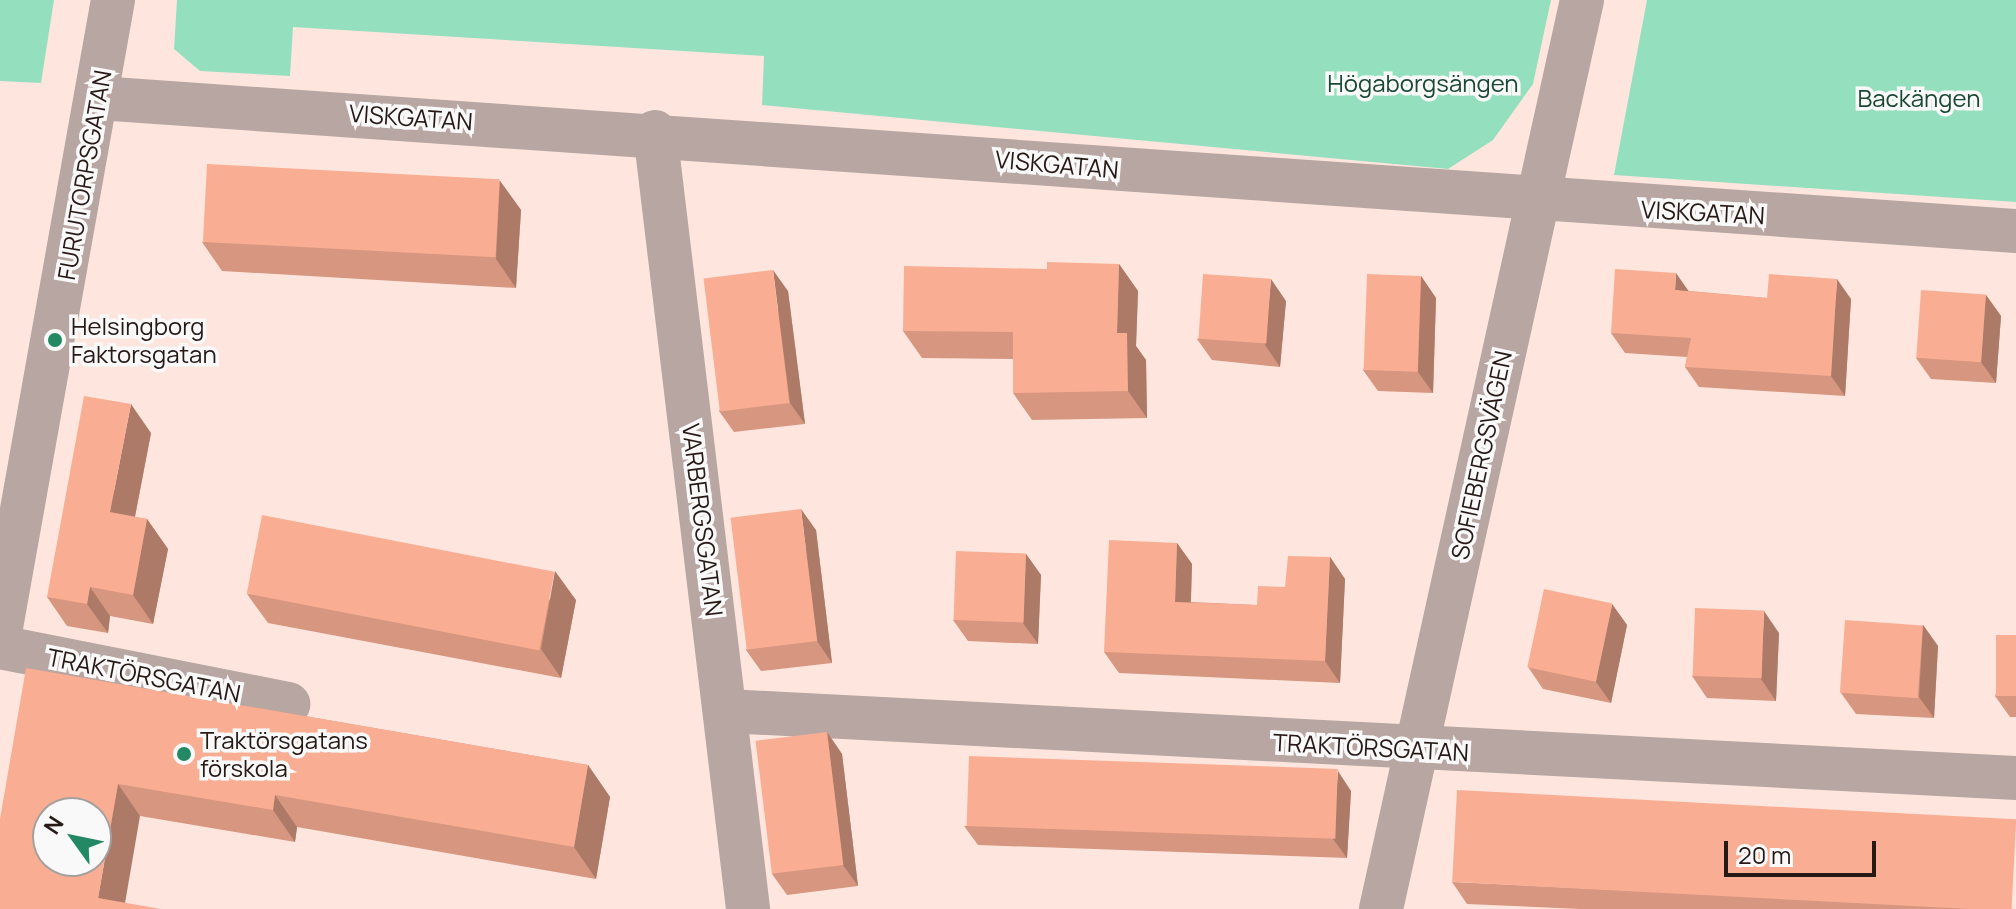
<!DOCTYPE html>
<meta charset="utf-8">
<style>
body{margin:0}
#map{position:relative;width:2016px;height:909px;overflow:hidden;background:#fee6de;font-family:Manrope,sans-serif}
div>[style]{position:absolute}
.green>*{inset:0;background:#94e0be}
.minor>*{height:44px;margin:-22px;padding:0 22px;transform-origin:22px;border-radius:22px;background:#b7a6a1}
.tertiary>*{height:44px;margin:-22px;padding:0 22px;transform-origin:22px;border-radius:22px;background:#b7a6a1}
.wall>*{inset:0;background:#d6967f}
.shaded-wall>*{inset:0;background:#ae7a68}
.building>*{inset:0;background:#f9ae94;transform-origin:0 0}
.dots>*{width:22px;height:22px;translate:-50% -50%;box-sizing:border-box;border:4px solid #f9f9f9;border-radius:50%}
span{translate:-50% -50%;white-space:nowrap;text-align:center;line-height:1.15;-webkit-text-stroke:7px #f9f9f9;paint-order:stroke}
.park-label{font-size:24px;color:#1b4836}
.street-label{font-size:24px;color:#271915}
.poi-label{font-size:24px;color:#271915}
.left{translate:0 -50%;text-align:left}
.north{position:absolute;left:32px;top:797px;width:80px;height:80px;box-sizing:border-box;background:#f9f9f9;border:2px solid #a59f9e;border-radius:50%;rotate:303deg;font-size:22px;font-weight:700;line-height:32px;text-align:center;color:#271915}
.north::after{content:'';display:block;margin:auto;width:28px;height:36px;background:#228964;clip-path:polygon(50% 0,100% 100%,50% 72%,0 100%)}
.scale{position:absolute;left:1724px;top:841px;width:152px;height:36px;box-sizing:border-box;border:4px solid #271915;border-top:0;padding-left:10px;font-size:24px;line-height:28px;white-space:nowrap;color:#271915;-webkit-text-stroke:6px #f9f9f9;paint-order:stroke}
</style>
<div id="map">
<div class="green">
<i style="clip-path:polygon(0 0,54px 0,41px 83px,0 81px)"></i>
<i style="clip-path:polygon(177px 0,1551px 0,1533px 84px,1493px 140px,1448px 169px,762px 105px,764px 56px,293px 27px,290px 76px,200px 71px,174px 49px)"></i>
<i style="clip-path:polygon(1647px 0,2016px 0,2016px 202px,1614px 175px)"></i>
</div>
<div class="minor">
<i style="left:98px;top:98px;width:1923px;rotate:3.97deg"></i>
<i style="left:655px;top:132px;width:783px;rotate:83.17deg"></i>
<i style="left:0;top:647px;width:294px;rotate:11.2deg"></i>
<i style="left:727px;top:711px;width:1291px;rotate:2.98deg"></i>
<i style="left:1381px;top:909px;width:931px;rotate:-77.53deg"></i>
</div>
<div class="tertiary">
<i style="left:0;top:633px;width:643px;rotate:-79.88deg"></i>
</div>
<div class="wall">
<i style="clip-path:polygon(500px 181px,521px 210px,516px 288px,222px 271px,202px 242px)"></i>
<i style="clip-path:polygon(1119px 264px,1138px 291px,1136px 346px,1146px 360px,1147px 418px,1032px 420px,1013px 393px,1013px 359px,922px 358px,903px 331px,1047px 269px)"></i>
<i style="clip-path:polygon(1421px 276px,1436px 298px,1433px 393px,1378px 391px,1363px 370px)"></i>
<i style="clip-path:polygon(788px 291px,805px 424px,734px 432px,719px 411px)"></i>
<i style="clip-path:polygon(1689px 291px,1767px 298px,1851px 299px,1845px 396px,1699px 387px,1685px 367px,1687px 357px,1625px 353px,1611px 333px)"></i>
<i style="clip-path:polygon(1986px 295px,2001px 316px,1996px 383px,1931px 379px,1916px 358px)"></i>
<i style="clip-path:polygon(1286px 301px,1280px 367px,1212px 360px,1197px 339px)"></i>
<i style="clip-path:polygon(151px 433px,135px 517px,147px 519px,168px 549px,153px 624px,110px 616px,108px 633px,67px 626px,47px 597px)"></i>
<i style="clip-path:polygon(816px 530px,832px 663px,761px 671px,746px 650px)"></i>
<i style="clip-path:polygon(1177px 543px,1192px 564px,1191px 602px,1257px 605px,1330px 557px,1345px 579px,1340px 683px,1119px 673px,1104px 652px)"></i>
<i style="clip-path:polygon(1026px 554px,1041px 575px,1038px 644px,968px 641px,953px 620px)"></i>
<i style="clip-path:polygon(247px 594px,576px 600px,561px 678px,268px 623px)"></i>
<i style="clip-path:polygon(1612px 604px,1627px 625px,1611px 703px,1543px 689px,1528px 667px)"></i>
<i style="clip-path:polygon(1923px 625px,1938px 646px,1934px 718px,1856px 714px,1841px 693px)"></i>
<i style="clip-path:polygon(1779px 633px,1776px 701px,1707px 698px,1692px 676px)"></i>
<i style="clip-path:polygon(2016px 635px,2016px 717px,2010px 717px,1995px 696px)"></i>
<i style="clip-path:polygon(26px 668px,588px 765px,610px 797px,596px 879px,297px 827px,295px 842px,140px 816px,0 909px)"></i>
<i style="clip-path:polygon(827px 732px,842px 754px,858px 886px,787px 895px,772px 874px)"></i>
<i style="clip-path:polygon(1351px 791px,1347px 858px,978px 845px,964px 826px)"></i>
<i style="clip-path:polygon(1452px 882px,2016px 909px,1580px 909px,1467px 904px)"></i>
</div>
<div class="shaded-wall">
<i style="clip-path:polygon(500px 181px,521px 210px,516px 288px,496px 259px)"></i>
<i style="clip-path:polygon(1119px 264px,1138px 291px,1136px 346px,1146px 360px,1147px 418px,1128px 391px,1117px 333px)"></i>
<i style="clip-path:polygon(773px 270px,788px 291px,805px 424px,790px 403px)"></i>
<i style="clip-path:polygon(1676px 273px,1690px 293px,1675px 290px)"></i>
<i style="clip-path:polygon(1421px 276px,1436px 298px,1433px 393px,1418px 372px)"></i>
<i style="clip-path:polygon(1271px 279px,1286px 301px,1280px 367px,1265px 345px)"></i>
<i style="clip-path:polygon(1837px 279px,1851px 299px,1845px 396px,1831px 376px)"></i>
<i style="clip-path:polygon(1986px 295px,2001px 316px,1996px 383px,1981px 362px)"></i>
<i style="clip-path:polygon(131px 404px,151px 433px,130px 542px,110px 512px)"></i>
<i style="clip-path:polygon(801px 509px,816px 530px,832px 663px,817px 641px)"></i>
<i style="clip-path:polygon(147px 519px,168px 549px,153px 624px,133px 595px)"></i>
<i style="clip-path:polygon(1177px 543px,1192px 564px,1190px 623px,1175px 602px)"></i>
<i style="clip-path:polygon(1026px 554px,1041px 575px,1038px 644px,1023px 623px)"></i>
<i style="clip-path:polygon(1330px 557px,1345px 579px,1340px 683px,1325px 661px)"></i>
<i style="clip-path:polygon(555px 571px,576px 600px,561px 678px,541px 649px)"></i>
<i style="clip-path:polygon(90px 587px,110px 616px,108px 633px,87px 604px)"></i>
<i style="clip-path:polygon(1612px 604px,1627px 625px,1611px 703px,1596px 682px)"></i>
<i style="clip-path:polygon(1764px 611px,1779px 633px,1776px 701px,1761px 679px)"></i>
<i style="clip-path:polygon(1923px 625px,1938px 646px,1934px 718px,1919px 697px)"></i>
<i style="clip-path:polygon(827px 732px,842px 754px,858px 886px,843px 865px)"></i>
<i style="clip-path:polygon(588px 765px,610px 797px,596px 879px,574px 847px)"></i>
<i style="clip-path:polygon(1338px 771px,1351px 791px,1347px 858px,1333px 839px)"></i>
<i style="clip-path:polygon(118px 784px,140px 816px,124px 909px,98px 898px)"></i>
<i style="clip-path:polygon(275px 795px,297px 827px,295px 842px,273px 810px)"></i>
</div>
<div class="building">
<i style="left:207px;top:164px;width:293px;height:78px;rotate:3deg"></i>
<i style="clip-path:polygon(1047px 262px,1119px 264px,1117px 333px,1127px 333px,1128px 391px,1013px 393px,1013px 332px,903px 331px,904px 266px,1047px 269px)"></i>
<i style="clip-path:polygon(1615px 269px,1676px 273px,1675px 290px,1767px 298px,1769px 274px,1837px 279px,1831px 376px,1685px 367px,1691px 338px,1611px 333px)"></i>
<i style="left:773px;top:270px;width:134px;height:70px;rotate:83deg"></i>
<i style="left:1203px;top:274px;width:68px;height:65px;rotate:4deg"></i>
<i style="left:1367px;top:274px;width:54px;height:96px;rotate:2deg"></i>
<i style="left:1921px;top:290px;width:65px;height:68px;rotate:4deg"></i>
<i style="clip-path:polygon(84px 396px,131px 404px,110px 512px,147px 519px,133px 595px,90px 587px,87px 604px,47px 597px)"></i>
<i style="left:801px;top:509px;width:133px;height:71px;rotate:83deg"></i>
<i style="left:262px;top:515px;width:298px;height:80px;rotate:11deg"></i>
<i style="clip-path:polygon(1109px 540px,1177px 543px,1175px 602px,1257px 605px,1258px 586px,1285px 587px,1288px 556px,1330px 557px,1325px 661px,1104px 652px)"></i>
<i style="left:956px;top:551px;width:70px;height:69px;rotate:2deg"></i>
<i style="left:1544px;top:589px;width:70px;height:80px;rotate:12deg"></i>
<i style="left:1695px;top:608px;width:69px;height:68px;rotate:2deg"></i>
<i style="left:1845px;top:620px;width:78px;height:73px;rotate:4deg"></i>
<i style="left:1996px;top:635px;width:20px;height:61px"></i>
<i style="clip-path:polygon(evenodd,26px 668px,588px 765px,574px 847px,275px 795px,273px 810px,118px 784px,98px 898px,161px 909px,0 909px,0 819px,26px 668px,48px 813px,96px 813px,96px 861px,48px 861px,48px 813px)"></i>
<i style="left:827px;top:732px;width:134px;height:72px;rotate:83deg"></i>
<i style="left:969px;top:756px;width:369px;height:70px;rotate:2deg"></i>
<i style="left:1457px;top:790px;width:560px;height:92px;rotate:3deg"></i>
</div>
<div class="dots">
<i style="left:55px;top:340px;background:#228964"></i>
<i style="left:184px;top:754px;background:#228964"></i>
</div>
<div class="park-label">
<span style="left:1423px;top:83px">Högaborgsängen</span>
<span style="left:1919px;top:98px">Backängen</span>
</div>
<div class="street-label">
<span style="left:411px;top:117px;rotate:4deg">VISKGATAN</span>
<span style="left:1057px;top:164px;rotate:5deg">VISKGATAN</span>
<span style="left:84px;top:175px;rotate:-80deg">FURUTORPSGATAN</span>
<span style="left:1703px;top:212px;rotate:3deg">VISKGATAN</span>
<span style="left:1481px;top:455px;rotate:-78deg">SOFIEBERGSVÄGEN</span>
<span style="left:703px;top:520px;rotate:83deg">VARBERGSGATAN</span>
<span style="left:144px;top:675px;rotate:11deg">TRAKTÖRSGATAN</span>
<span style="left:1371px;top:747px;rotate:3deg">TRAKTÖRSGATAN</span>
</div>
<div class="poi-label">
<span class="left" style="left:71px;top:340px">Helsingborg<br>Faktorsgatan</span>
<span class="left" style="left:200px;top:754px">Traktörsgatans<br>förskola</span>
</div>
<div class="north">N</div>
<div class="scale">20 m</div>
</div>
